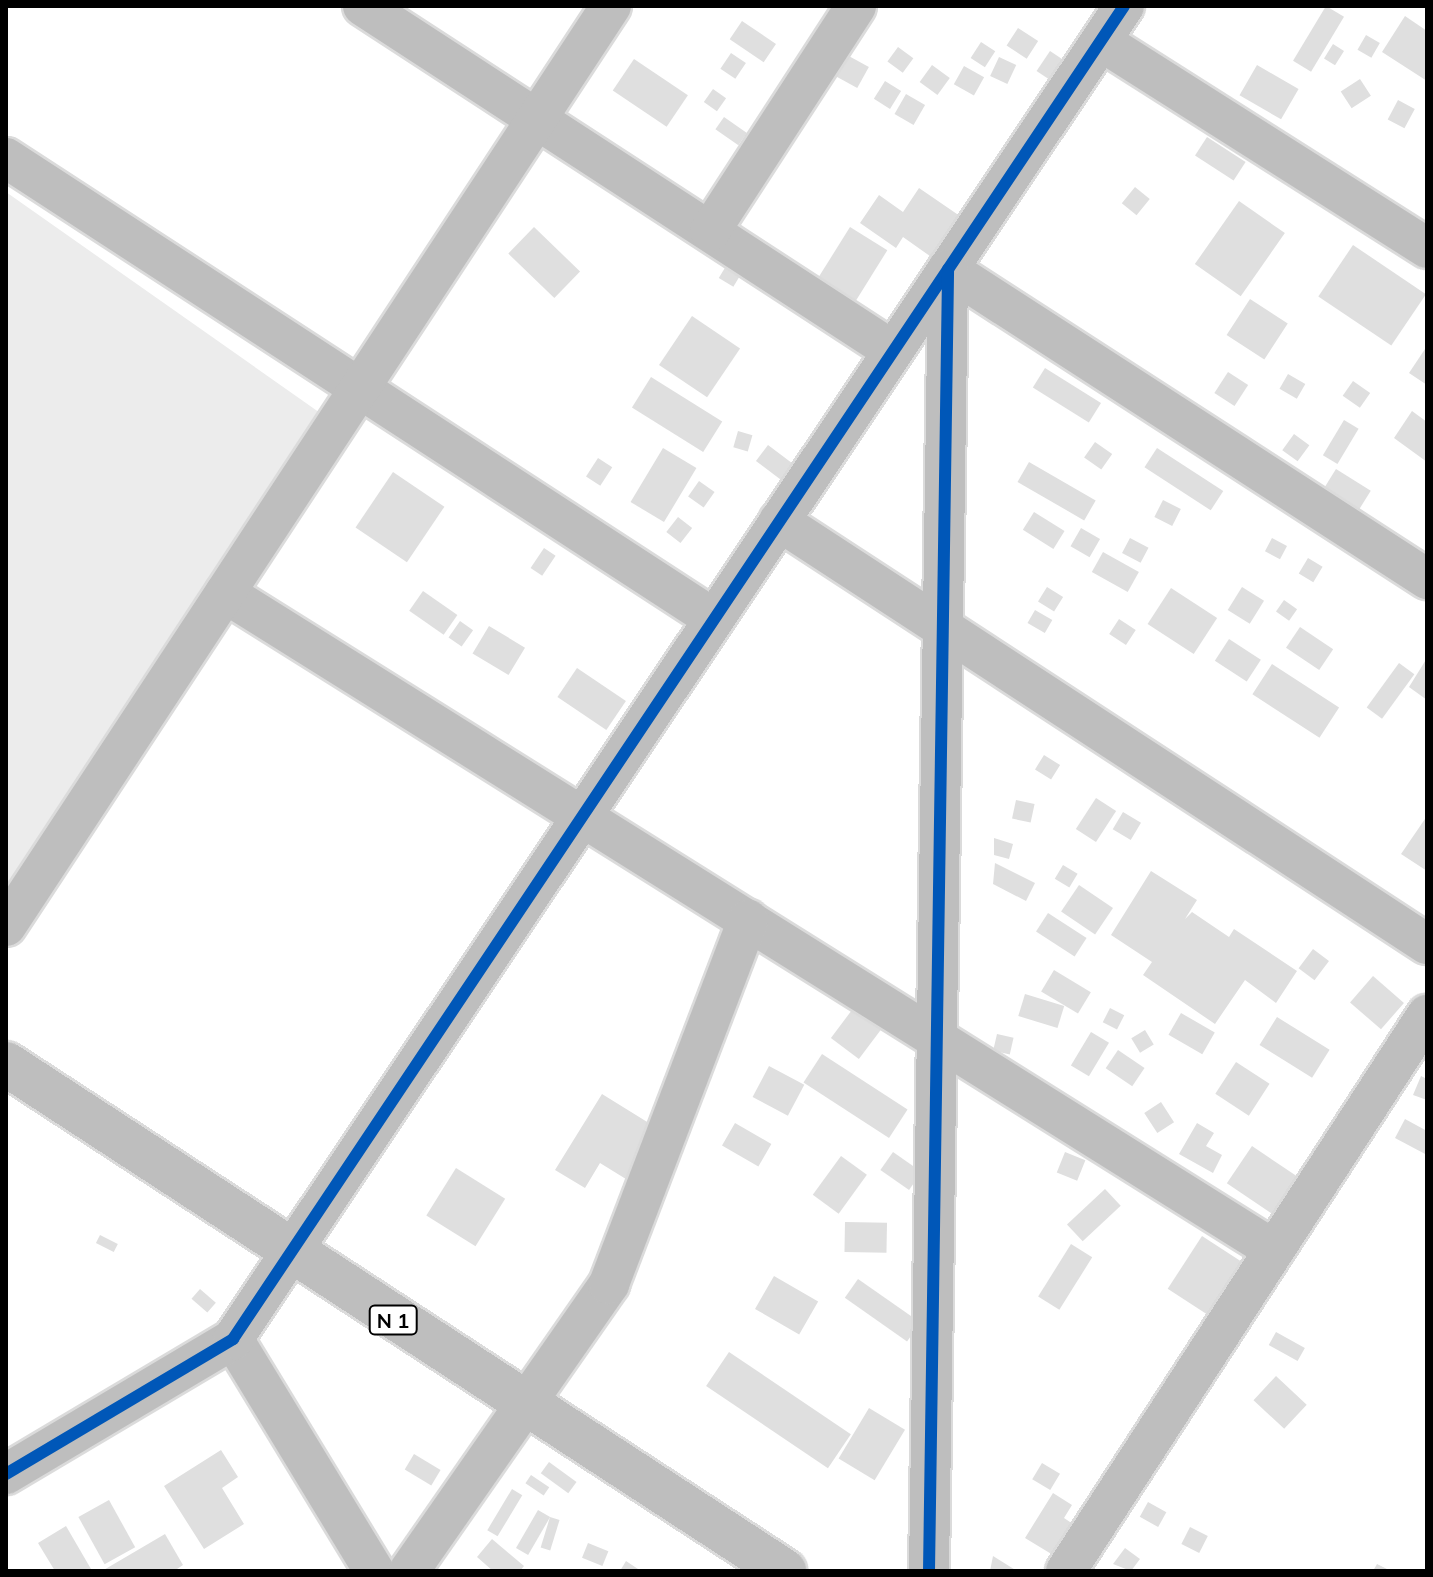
<!DOCTYPE html>
<style>
body{margin:0}
#map{position:relative;width:1433px;height:1577px;overflow:hidden;background:#fff;font-family:Mulish,sans-serif}
div>[style]{position:absolute}
.green>*{inset:0;background:#ececec}
.building>*{inset:0;background:#dfdfdf;transform-origin:0 0}
.roads{filter:drop-shadow(2px 0 #dbdbdb) drop-shadow(-2px 0 #dbdbdb) drop-shadow(0 2px #dbdbdb) drop-shadow(0 -2px #dbdbdb)}
.minor>*{height:40px;margin:-20px;padding:0 20px;transform-origin:20px;border-radius:20px;background:#bebebe}
.trunk>*{height:44px;margin:-22px;padding:0 22px;transform-origin:22px;border-radius:22px;background:#bebebe}
.cycleway>*{height:12px;margin:-6px;padding:0 6px;transform-origin:6px;border-radius:6px;background:#0057b8}
span{translate:-50% -50%;white-space:nowrap;text-align:center;line-height:1.15;-webkit-text-stroke:6px #fff;paint-order:stroke}
.shield-label span{padding:2px 6px;background:#fff;border:2px solid;border-radius:6px;-webkit-text-stroke-width:0}
.shield-label{font-size:20px;color:#000;font-weight:700}
.frame{position:absolute;inset:0;border:8px solid #000;pointer-events:none}
</style>
<div id="map">
<div class="green">
<i style="clip-path:polygon(6px 192px,323px 415px,6px 886px)"></i>
</div>
<div class="building">
<i style="left:1326px;top:6px;width:21px;height:64px;rotate:31deg"></i>
<i style="clip-path:polygon(1405px 16px,1427px 31px,1427px 81px,1382px 52px)"></i>
<i style="left:742px;top:21px;width:41px;height:22px;rotate:34deg"></i>
<i style="left:1018px;top:28px;width:24px;height:21px;rotate:33deg"></i>
<i style="left:1366px;top:35px;width:16px;height:17px;rotate:30deg"></i>
<i style="left:981px;top:42px;width:17px;height:19px;rotate:33deg"></i>
<i style="left:1333px;top:44px;width:13px;height:17px;rotate:32deg"></i>
<i style="left:898px;top:47px;width:19px;height:18px;rotate:36deg"></i>
<i style="left:1050px;top:51px;width:23px;height:24px;rotate:34deg"></i>
<i style="left:731px;top:53px;width:18px;height:19px;rotate:34deg"></i>
<i style="left:847px;top:55px;width:25px;height:24px;rotate:29deg"></i>
<i style="left:999px;top:57px;width:19px;height:21px;rotate:25deg"></i>
<i style="left:634px;top:59px;width:65px;height:38px;rotate:34deg"></i>
<i style="left:932px;top:65px;width:22px;height:21px;rotate:36deg"></i>
<i style="left:1257px;top:65px;width:48px;height:35px;rotate:30deg"></i>
<i style="left:964px;top:66px;width:23px;height:21px;rotate:29deg"></i>
<i style="left:1360px;top:79px;width:20px;height:23px;rotate:57deg"></i>
<i style="left:885px;top:81px;width:19px;height:21px;rotate:32deg"></i>
<i style="left:713px;top:89px;width:16px;height:16px;rotate:35deg"></i>
<i style="left:906px;top:94px;width:22px;height:23px;rotate:30deg"></i>
<i style="left:1398px;top:100px;width:19px;height:22px;rotate:28deg"></i>
<i style="left:724px;top:117px;width:28px;height:15px;rotate:35deg"></i>
<i style="left:1207px;top:137px;width:46px;height:22px;rotate:33deg"></i>
<i style="left:1135px;top:187px;width:19px;height:21px;rotate:39deg"></i>
<i style="clip-path:polygon(919px 188px,973px 225px,944px 266px,903px 237px,896px 248px,860px 223px,879px 195px,903px 212px)"></i>
<i style="left:1239px;top:201px;width:56px;height:77px;rotate:35deg"></i>
<i style="left:534px;top:227px;width:64px;height:37px;rotate:44deg"></i>
<i style="left:850px;top:227px;width:44px;height:70px;rotate:32deg"></i>
<i style="left:1353px;top:245px;width:88px;height:62px;rotate:34deg"></i>
<i style="left:726px;top:266px;width:17px;height:14px;rotate:31deg"></i>
<i style="left:1250px;top:299px;width:45px;height:43px;rotate:33deg"></i>
<i style="left:692px;top:316px;width:58px;height:59px;rotate:34deg"></i>
<i style="clip-path:polygon(1427px 346px,1427px 385px,1409px 373px)"></i>
<i style="left:1045px;top:368px;width:66px;height:23px;rotate:32deg"></i>
<i style="left:1228px;top:372px;width:24px;height:25px;rotate:33deg"></i>
<i style="left:1288px;top:374px;width:20px;height:17px;rotate:30deg"></i>
<i style="left:651px;top:377px;width:84px;height:36px;rotate:32deg"></i>
<i style="left:1353px;top:381px;width:21px;height:18px;rotate:35deg"></i>
<i style="clip-path:polygon(1412px 411px,1427px 422px,1427px 462px,1394px 438px)"></i>
<i style="left:1344px;top:420px;width:17px;height:41px;rotate:31deg"></i>
<i style="left:738px;top:431px;width:15px;height:17px;rotate:16deg"></i>
<i style="left:1294px;top:434px;width:19px;height:20px;rotate:36deg"></i>
<i style="left:1095px;top:442px;width:21px;height:19px;rotate:35deg"></i>
<i style="left:768px;top:445px;width:54px;height:20px;rotate:37deg"></i>
<i style="left:663px;top:448px;width:39px;height:63px;rotate:31deg"></i>
<i style="left:1157px;top:448px;width:79px;height:23px;rotate:33deg"></i>
<i style="left:598px;top:458px;width:17px;height:22px;rotate:33deg"></i>
<i style="left:1029px;top:462px;width:77px;height:23px;rotate:30deg"></i>
<i style="left:1336px;top:469px;width:41px;height:22px;rotate:32deg"></i>
<i style="left:393px;top:472px;width:62px;height:67px;rotate:34deg"></i>
<i style="left:699px;top:481px;width:19px;height:19px;rotate:35deg"></i>
<i style="left:1163px;top:500px;width:20px;height:19px;rotate:27deg"></i>
<i style="left:1034px;top:512px;width:36px;height:21px;rotate:32deg"></i>
<i style="left:678px;top:517px;width:18px;height:19px;rotate:38deg"></i>
<i style="left:1081px;top:528px;width:22px;height:21px;rotate:30deg"></i>
<i style="left:1130px;top:538px;width:21px;height:17px;rotate:28deg"></i>
<i style="left:1272px;top:538px;width:17px;height:15px;rotate:28deg"></i>
<i style="left:544px;top:548px;width:14px;height:24px;rotate:34deg"></i>
<i style="left:1103px;top:552px;width:41px;height:23px;rotate:29deg"></i>
<i style="left:1308px;top:558px;width:17px;height:18px;rotate:31deg"></i>
<i style="left:1047px;top:587px;width:19px;height:17px;rotate:32deg"></i>
<i style="left:1242px;top:587px;width:26px;height:27px;rotate:32deg"></i>
<i style="left:1171px;top:588px;width:55px;height:43px;rotate:33deg"></i>
<i style="left:423px;top:591px;width:42px;height:24px;rotate:35deg"></i>
<i style="left:1284px;top:600px;width:16px;height:14px;rotate:35deg"></i>
<i style="left:1035px;top:610px;width:20px;height:15px;rotate:30deg"></i>
<i style="left:1119px;top:619px;width:20px;height:18px;rotate:33deg"></i>
<i style="left:460px;top:621px;width:16px;height:20px;rotate:35deg"></i>
<i style="left:489px;top:626px;width:42px;height:32px;rotate:31deg"></i>
<i style="left:1300px;top:627px;width:40px;height:25px;rotate:34deg"></i>
<i style="left:1229px;top:639px;width:38px;height:26px;rotate:33deg"></i>
<i style="clip-path:polygon(1427px 658px,1427px 700px,1409px 687px)"></i>
<i style="left:1399px;top:663px;width:19px;height:55px;rotate:36deg"></i>
<i style="left:1272px;top:664px;width:80px;height:36px;rotate:33deg"></i>
<i style="left:577px;top:668px;width:59px;height:35px;rotate:34deg"></i>
<i style="left:1044px;top:755px;width:19px;height:17px;rotate:32deg"></i>
<i style="left:1096px;top:798px;width:24px;height:37px;rotate:33deg"></i>
<i style="left:1016px;top:800px;width:19px;height:19px;rotate:12deg"></i>
<i style="left:1123px;top:812px;width:21px;height:20px;rotate:31deg"></i>
<i style="clip-path:polygon(1427px 816px,1427px 871px,1401px 854px)"></i>
<i style="clip-path:polygon(994px 838px,1013px 844px,1009px 859px,994px 855px)"></i>
<i style="clip-path:polygon(995px 863px,1035px 883px,1026px 901px,993px 884px)"></i>
<i style="left:1063px;top:865px;width:17px;height:16px;rotate:31deg"></i>
<i style="clip-path:polygon(1151px 871px,1197px 900px,1185px 919px,1192px 912px,1229px 937px,1234px 929px,1297px 971px,1276px 1003px,1245px 980px,1215px 1024px,1143px 975px,1152px 962px,1111px 935px)"></i>
<i style="left:1079px;top:885px;width:41px;height:32px;rotate:34deg"></i>
<i style="left:1048px;top:913px;width:46px;height:22px;rotate:33deg"></i>
<i style="left:1313px;top:949px;width:20px;height:24px;rotate:37deg"></i>
<i style="left:1054px;top:970px;width:43px;height:25px;rotate:31deg"></i>
<i style="left:1373px;top:976px;width:41px;height:35px;rotate:41deg"></i>
<i style="left:1025px;top:994px;width:41px;height:23px;rotate:17deg"></i>
<i style="left:858px;top:1002px;width:35px;height:45px;rotate:37deg"></i>
<i style="left:1110px;top:1008px;width:16px;height:16px;rotate:27deg"></i>
<i style="left:1181px;top:1013px;width:39px;height:25px;rotate:30deg"></i>
<i style="left:1277px;top:1017px;width:62px;height:33px;rotate:32deg"></i>
<i style="left:1145px;top:1030px;width:17px;height:16px;rotate:59deg"></i>
<i style="left:1091px;top:1032px;width:21px;height:39px;rotate:31deg"></i>
<i style="left:997px;top:1034px;width:17px;height:17px;rotate:13deg"></i>
<i style="left:1118px;top:1050px;width:32px;height:22px;rotate:34deg"></i>
<i style="left:822px;top:1054px;width:102px;height:34px;rotate:33deg"></i>
<i style="left:1236px;top:1062px;width:40px;height:38px;rotate:33deg"></i>
<i style="left:769px;top:1066px;width:40px;height:35px;rotate:28deg"></i>
<i style="clip-path:polygon(1421px 1076px,1427px 1079px,1427px 1100px,1413px 1095px)"></i>
<i style="clip-path:polygon(602px 1094px,665px 1133px,634px 1184px,600px 1163px,585px 1188px,555px 1170px)"></i>
<i style="left:1161px;top:1102px;width:24px;height:20px;rotate:57deg"></i>
<i style="clip-path:polygon(1405px 1119px,1427px 1131px,1427px 1155px,1395px 1138px)"></i>
<i style="left:735px;top:1123px;width:42px;height:26px;rotate:30deg"></i>
<i style="clip-path:polygon(1197px 1123px,1214px 1133px,1206px 1146px,1222px 1155px,1213px 1173px,1179px 1154px)"></i>
<i style="left:1252px;top:1146px;width:61px;height:45px;rotate:34deg"></i>
<i style="left:893px;top:1152px;width:35px;height:22px;rotate:35deg"></i>
<i style="left:1065px;top:1152px;width:22px;height:22px;rotate:22deg"></i>
<i style="left:841px;top:1156px;width:32px;height:48px;rotate:36deg"></i>
<i style="left:456px;top:1168px;width:58px;height:56px;rotate:32deg"></i>
<i style="left:1105px;top:1189px;width:23px;height:52px;rotate:47deg"></i>
<i style="left:845px;top:1222px;width:42px;height:30px;rotate:1deg"></i>
<i style="left:100px;top:1235px;width:20px;height:9px;rotate:27deg"></i>
<i style="left:1202px;top:1236px;width:50px;height:63px;rotate:33deg"></i>
<i style="left:1071px;top:1244px;width:25px;height:62px;rotate:32deg"></i>
<i style="left:774px;top:1276px;width:51px;height:38px;rotate:30deg"></i>
<i style="left:858px;top:1279px;width:76px;height:23px;rotate:35deg"></i>
<i style="left:200px;top:1289px;width:21px;height:13px;rotate:41deg"></i>
<i style="left:1276px;top:1332px;width:33px;height:15px;rotate:29deg"></i>
<i style="left:729px;top:1352px;width:147px;height:41px;rotate:34deg"></i>
<i style="left:1276px;top:1376px;width:42px;height:33px;rotate:43deg"></i>
<i style="left:869px;top:1408px;width:42px;height:59px;rotate:31deg"></i>
<i style="clip-path:polygon(221px 1450px,238px 1477px,222px 1488px,244px 1524px,204px 1549px,164px 1486px)"></i>
<i style="left:414px;top:1454px;width:31px;height:18px;rotate:31deg"></i>
<i style="left:549px;top:1462px;width:34px;height:14px;rotate:36deg"></i>
<i style="left:1042px;top:1463px;width:21px;height:19px;rotate:31deg"></i>
<i style="left:531px;top:1475px;width:22px;height:10px;rotate:34deg"></i>
<i style="left:512px;top:1489px;width:12px;height:48px;rotate:31deg"></i>
<i style="clip-path:polygon(1053px 1493px,1072px 1505px,1064px 1518px,1073px 1524px,1053px 1555px,1025px 1538px)"></i>
<i style="left:109px;top:1500px;width:54px;height:35px;rotate:61deg"></i>
<i style="left:1148px;top:1502px;width:21px;height:17px;rotate:29deg"></i>
<i style="left:538px;top:1510px;width:14px;height:44px;rotate:30deg"></i>
<i style="left:550px;top:1517px;width:10px;height:32px;rotate:17deg"></i>
<i style="clip-path:polygon(66px 1526px,91px 1569px,87px 1571px,55px 1571px,38px 1543px)"></i>
<i style="left:1190px;top:1527px;width:20px;height:19px;rotate:27deg"></i>
<i style="clip-path:polygon(165px 1534px,183px 1565px,174px 1571px,102px 1571px)"></i>
<i style="clip-path:polygon(492px 1539px,524px 1566px,520px 1571px,493px 1571px,477px 1557px)"></i>
<i style="left:588px;top:1543px;width:22px;height:16px;rotate:22deg"></i>
<i style="clip-path:polygon(1125px 1548px,1140px 1559px,1131px 1571px,1113px 1564px)"></i>
<i style="clip-path:polygon(993px 1556px,1017px 1571px,990px 1571px)"></i>
<i style="clip-path:polygon(626px 1561px,641px 1571px,620px 1571px)"></i>
<i style="clip-path:polygon(1377px 1564px,1391px 1571px,1373px 1571px)"></i>
</div>
<div class="roads">
<div class="minor">
<i style="left:363px;top:6px;width:632px;rotate:33.06deg"></i>
<i style="left:1101px;top:41px;width:386px;rotate:32.4deg"></i>
<i style="left:6px;top:158px;width:845px;rotate:33.07deg"></i>
<i style="left:710px;top:231px;width:268px;rotate:-57deg"></i>
<i style="left:948px;top:269px;width:571px;rotate:32.91deg"></i>
<i style="left:779px;top:521px;width:774px;rotate:33.14deg"></i>
<i style="left:225px;top:593px;width:1238px;rotate:32.06deg"></i>
<i style="left:6px;top:926px;width:1101px;rotate:-56.67deg"></i>
<i style="left:233px;top:1339px;width:271px;rotate:58.7deg"></i>
<i style="left:6px;top:1474px;width:264px;rotate:-30.7deg"></i>
<i style="left:233px;top:1339px;width:1603px;rotate:-56.24deg"></i>
<i style="left:409px;top:1571px;width:350px;rotate:-55.1deg"></i>
<i style="left:609px;top:1284px;width:390px;rotate:-69.1deg"></i>
<i style="left:929px;top:1571px;width:1302px;rotate:-89.16deg"></i>
<i style="left:1066px;top:1571px;width:663px;rotate:-57.01deg"></i>
</div>
<div class="trunk">
<i style="left:6px;top:1064px;width:929px;rotate:33.09deg"></i>
</div>
</div>
<div class="cycleway">
<i style="left:6px;top:1474px;width:264px;rotate:-30.7deg"></i>
<i style="left:233px;top:1339px;width:1603px;rotate:-56.24deg"></i>
<i style="left:929px;top:1571px;width:1302px;rotate:-89.16deg"></i>
</div>
<div class="shield-label">
<span style="left:393px;top:1320px">N 1</span>
</div>
<div class="frame"></div>
</div>
